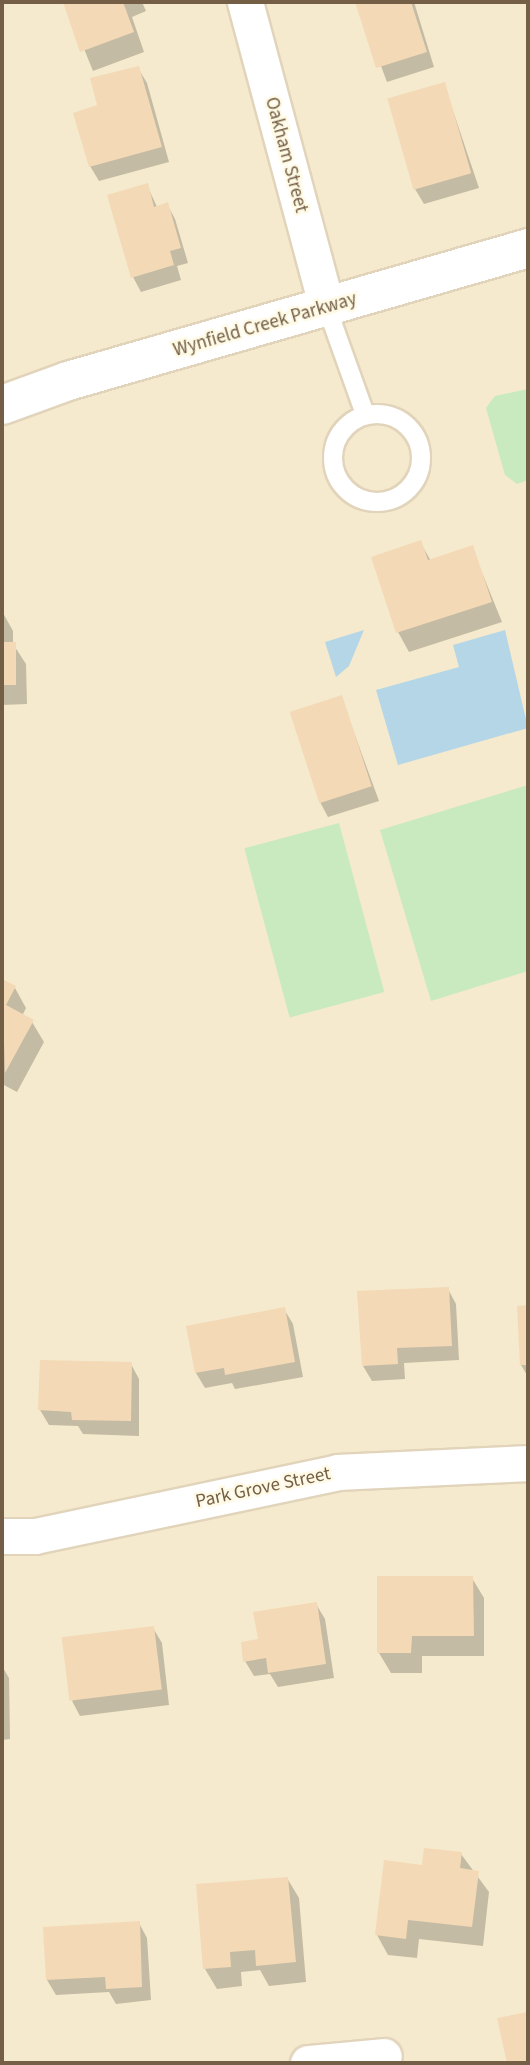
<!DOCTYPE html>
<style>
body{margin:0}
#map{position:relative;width:530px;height:2065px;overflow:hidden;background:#fdf7df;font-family:"Source Sans 3",sans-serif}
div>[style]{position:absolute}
.residential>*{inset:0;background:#f5eacd;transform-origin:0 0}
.green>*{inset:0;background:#c8eabe;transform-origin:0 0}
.water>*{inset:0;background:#b4d6e7}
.shadow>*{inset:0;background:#0003}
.building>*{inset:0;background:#f3d9b6;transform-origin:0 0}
.roads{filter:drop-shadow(2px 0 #e1d4bb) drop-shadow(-2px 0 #e1d4bb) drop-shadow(0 2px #e1d4bb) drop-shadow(0 -2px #e1d4bb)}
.service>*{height:18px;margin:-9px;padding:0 9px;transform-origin:9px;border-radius:9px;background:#fff}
.service>.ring{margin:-9px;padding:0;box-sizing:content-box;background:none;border:18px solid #fff;border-radius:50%}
.minor>*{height:35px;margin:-17.5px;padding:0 17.5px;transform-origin:17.5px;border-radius:17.5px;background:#fff}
.tertiary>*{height:38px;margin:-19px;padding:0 19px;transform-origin:19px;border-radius:19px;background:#fff}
span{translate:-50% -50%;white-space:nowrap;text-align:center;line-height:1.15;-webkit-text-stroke:5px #fffae6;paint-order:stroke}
.street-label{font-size:19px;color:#745f46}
.frame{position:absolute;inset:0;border:4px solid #745f46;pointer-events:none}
</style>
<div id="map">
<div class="residential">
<i style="left:2px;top:2px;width:526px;height:2061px"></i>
</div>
<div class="green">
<i style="clip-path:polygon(528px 389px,528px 480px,517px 484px,505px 475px,486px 408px,495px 396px)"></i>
<i style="clip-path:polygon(528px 785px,528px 971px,431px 1001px,380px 830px)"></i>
<i style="left:339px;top:823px;width:175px;height:98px;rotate:75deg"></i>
</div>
<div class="water">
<i style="clip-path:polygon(364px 630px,349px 666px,336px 677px,325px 642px)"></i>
<i style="clip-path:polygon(505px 630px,528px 728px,398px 765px,376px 690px,459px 667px,453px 645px)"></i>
</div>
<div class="shadow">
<i style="clip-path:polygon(65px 2px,142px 2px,146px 11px,132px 17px,144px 52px,93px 71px)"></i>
<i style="clip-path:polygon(357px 2px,414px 2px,434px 67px,387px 82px)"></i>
<i style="clip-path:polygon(138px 68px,147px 83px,169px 162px,99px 181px,90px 166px,99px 106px)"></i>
<i style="clip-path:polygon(444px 84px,479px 188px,424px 204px,415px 189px)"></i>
<i style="clip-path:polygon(147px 185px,157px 207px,167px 204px,175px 219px,188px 263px,177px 266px,181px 280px,141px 292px,133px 277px)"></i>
<i style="clip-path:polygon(420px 542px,431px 561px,472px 548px,502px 622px,409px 652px,398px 632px)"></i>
<i style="clip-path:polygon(2px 611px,13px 631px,13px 644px,26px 664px,27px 704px,2px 705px)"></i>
<i style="clip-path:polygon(341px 697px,379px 801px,328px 817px,320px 802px)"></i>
<i style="clip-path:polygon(2px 981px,15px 988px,26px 1008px,22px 1016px,32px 1022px,44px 1042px,17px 1092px,2px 1084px)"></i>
<i style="clip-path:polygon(448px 1289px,456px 1304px,459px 1360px,404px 1363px,405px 1379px,372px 1381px,363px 1366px)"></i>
<i style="clip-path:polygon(519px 1307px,528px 1307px,528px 1377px,521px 1365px)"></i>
<i style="clip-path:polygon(284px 1309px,293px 1324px,303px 1377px,235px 1389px,232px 1383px,205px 1388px,196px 1373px,188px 1327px)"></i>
<i style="clip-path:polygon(131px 1364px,139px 1379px,139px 1436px,83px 1434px,78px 1426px,49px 1425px,40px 1410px)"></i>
<i style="clip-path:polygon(379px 1578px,472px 1578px,484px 1598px,484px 1656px,422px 1656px,422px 1673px,391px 1673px,379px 1653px)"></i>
<i style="clip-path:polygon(316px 1604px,325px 1619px,334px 1678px,278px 1687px,270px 1674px,254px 1676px,245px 1661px,260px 1641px)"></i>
<i style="clip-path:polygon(153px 1628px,162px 1643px,169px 1705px,80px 1716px,72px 1701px)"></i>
<i style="clip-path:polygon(2px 1666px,9px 1678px,10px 1739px,2px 1740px)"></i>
<i style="clip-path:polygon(461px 1854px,489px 1892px,483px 1946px,419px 1939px,417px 1958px,388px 1955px,377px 1935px,424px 1867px)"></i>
<i style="clip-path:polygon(287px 1878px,299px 1898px,306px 1982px,269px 1986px,260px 1970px,241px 1972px,242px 1986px,217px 1989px,205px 1969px)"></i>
<i style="clip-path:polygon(139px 1923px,147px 1938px,151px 2000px,116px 2004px,109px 1992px,56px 1995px,47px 1980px)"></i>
</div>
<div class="building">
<i style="clip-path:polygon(63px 2px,123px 2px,134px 32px,80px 52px)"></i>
<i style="clip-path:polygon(355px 2px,411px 2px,427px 52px,376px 68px)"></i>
<i style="clip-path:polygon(139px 66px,162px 147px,89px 167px,73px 113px,97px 105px,90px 78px)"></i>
<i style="left:445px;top:82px;width:95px;height:60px;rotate:74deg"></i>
<i style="clip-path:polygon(148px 183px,154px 207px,168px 202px,181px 248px,170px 251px,174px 265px,131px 278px,107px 195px)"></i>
<i style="clip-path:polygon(421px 540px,428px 560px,473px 545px,492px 602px,396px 633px,371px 557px)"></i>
<i style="left:16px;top:642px;width:43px;height:14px;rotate:90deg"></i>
<i style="left:342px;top:695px;width:96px;height:55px;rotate:72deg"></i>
<i style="clip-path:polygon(2px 979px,16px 986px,6px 1005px,34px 1020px,5px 1073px)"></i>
<i style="clip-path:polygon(449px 1287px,452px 1346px,397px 1348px,398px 1364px,362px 1366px,357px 1291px)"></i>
<i style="clip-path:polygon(528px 1305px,528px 1365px,520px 1365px,517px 1306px)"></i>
<i style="clip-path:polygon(285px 1307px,295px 1362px,225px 1375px,224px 1368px,195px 1373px,186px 1326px)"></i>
<i style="clip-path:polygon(40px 1360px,132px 1362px,131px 1421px,72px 1420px,71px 1412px,38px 1410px)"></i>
<i style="clip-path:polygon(377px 1576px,473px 1576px,474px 1636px,412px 1636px,411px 1653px,377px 1653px)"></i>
<i style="clip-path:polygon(317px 1602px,326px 1664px,268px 1673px,266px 1658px,243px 1662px,241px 1642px,258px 1639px,253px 1612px)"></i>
<i style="left:154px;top:1626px;width:64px;height:93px;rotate:83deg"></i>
<i style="clip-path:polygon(424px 1848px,462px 1852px,460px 1868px,479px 1871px,472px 1927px,408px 1920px,406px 1939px,375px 1935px,384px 1860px,422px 1865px)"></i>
<i style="clip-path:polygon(288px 1877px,296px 1962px,256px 1966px,255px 1950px,230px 1952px,231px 1967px,203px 1969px,196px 1884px)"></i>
<i style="clip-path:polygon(140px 1921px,142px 1987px,106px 1989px,105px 1977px,46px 1980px,43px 1927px)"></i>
<i style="clip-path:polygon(528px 2012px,528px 2063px,507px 2063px,497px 2018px)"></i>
</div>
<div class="roads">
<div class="service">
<i style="left:327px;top:308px;width:113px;rotate:70.3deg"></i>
<i class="ring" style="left:333px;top:414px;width:70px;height:70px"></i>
</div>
<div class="minor">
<i style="left:245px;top:2px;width:317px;rotate:75deg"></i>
<i style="left:2px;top:1536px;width:33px"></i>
<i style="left:35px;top:1536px;width:310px;rotate:-11.9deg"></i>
<i style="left:338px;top:1472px;width:190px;rotate:-2.7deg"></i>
<i style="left:308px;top:2063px;width:76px;rotate:-5.3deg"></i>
</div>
<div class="tertiary">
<i style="left:2px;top:405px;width:70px;rotate:-20deg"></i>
<i style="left:68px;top:381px;width:479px;rotate:-16.1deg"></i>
</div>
</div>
<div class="street-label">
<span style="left:286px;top:155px;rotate:75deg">Oakham Street</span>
<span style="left:265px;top:325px;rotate:-16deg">Wynfield Creek Parkway</span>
<span style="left:263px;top:1488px;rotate:-12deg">Park Grove Street</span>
</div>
<div class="frame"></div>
</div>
